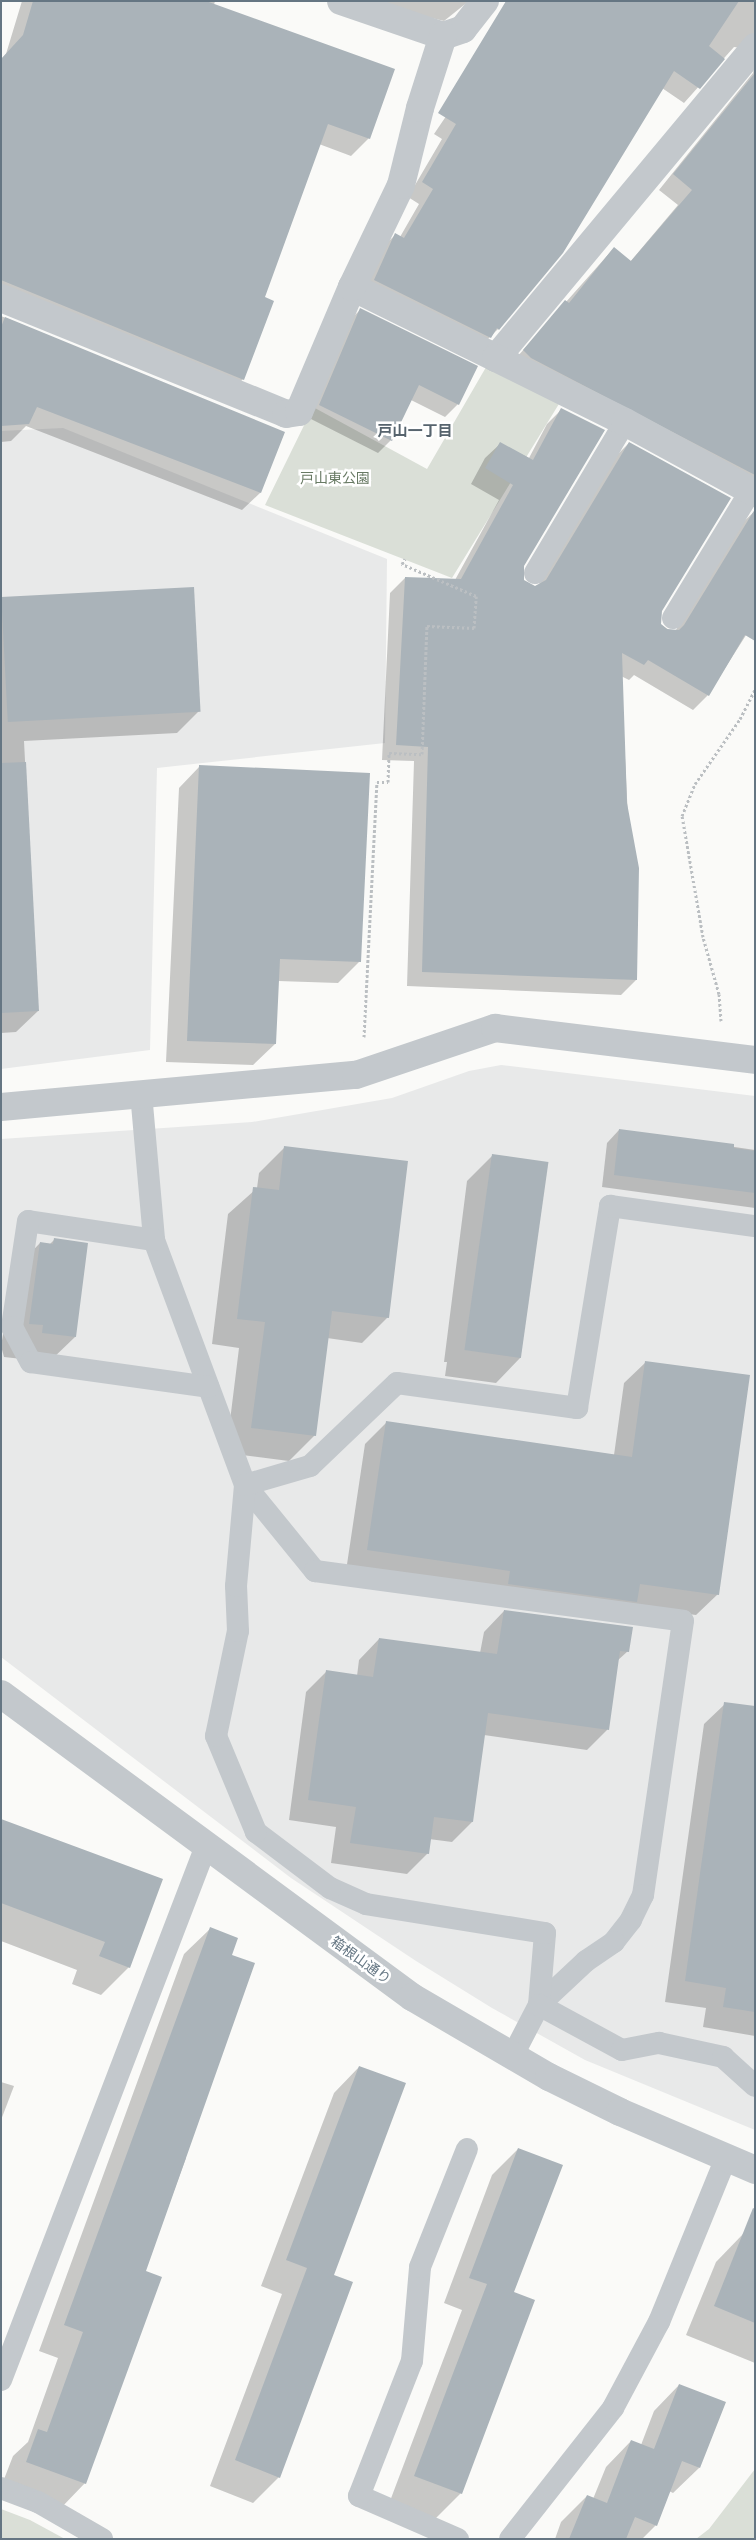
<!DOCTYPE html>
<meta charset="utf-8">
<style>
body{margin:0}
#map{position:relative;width:756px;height:2540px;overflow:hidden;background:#fafaf8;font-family:Montserrat,"Noto Sans JP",sans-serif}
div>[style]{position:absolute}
.built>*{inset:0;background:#e8e9e9}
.green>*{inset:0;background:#dadfd7}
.shadow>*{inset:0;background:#0003}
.building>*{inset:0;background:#aab3b9;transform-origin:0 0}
.path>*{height:3px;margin-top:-1.5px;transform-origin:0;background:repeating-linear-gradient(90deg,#bbbfc2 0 2.5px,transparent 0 5px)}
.service>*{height:22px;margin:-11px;padding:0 11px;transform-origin:11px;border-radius:11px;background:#c3c8cc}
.minor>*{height:28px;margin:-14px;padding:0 14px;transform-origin:14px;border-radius:14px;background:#c3c8cc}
.tertiary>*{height:28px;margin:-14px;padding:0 14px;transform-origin:14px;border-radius:14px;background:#c3c8cc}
span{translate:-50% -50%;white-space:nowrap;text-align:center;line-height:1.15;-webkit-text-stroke:5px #fff;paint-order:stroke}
.park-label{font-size:14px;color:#687a64}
.street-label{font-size:14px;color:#657683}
.neighbourhood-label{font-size:15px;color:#57646e;font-weight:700}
.frame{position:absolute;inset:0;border:2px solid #657683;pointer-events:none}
</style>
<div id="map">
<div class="built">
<i style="clip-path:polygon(63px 428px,387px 559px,385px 743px,157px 768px,150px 1050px,1px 1069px,1px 431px)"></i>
<i style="clip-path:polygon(501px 1065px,755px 1096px,755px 2130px,585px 2060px,492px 2008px,416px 1961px,291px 1878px,1px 1657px,1px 1139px,252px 1122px,392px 1098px,469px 1071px)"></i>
</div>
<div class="green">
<i style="clip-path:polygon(489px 362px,562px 399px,452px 578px,265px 505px,313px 407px,427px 469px)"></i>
<i style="clip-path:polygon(755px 2469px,755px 2539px,696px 2539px,709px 2529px)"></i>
<i style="clip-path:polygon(1px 2509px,30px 2520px,65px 2539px,1px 2539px)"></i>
</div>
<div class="shadow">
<i style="clip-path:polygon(22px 1px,215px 1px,214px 5px,369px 138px,351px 156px,319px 144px,263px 298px,243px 379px,226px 397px,1px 305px,1px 60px,6px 54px)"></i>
<i style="clip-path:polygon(363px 1px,469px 1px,444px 21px)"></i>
<i style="clip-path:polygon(524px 1px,755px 1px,755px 56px,750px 49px,734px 47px,684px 103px,662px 88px,498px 329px,475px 352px,360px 295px,381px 249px,395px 235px,400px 237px,419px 204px,408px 197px,442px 139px,434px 134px)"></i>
<i style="clip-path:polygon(755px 61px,755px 506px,509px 366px,614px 248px,630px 262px,678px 205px,659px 190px,753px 73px)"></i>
<i style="clip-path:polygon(360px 310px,458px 404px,445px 417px,411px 400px,391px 440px,378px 453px,307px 417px,348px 322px)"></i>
<i style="clip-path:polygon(1px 316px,284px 433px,260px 493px,242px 510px,26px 426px,11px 441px,1px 442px)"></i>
<i style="clip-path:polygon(562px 409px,522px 566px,522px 580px,534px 588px,538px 586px,614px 458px,629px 443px,661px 611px,660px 624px,672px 632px,676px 630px,740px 525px,755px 511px,755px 621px,708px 695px,693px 710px,634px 675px,629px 680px,621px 676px,636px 980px,621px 995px,407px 986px,414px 761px,382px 760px,390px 593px,405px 578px,455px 580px,499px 500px,471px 484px,485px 458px,500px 444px,529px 458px,547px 424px)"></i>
<i style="clip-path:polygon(1px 598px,199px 711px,177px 733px,24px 741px,38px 1011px,16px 1032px,1px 1033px)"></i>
<i style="clip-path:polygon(200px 766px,359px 962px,338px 983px,278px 981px,275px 1044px,253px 1065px,166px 1062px,179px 788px)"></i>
<i style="clip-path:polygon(619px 1130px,755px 1150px,755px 1208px,602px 1187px,607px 1143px)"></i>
<i style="clip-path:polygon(285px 1147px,388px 1317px,362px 1343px,327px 1338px,315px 1435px,289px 1461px,226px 1453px,239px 1348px,212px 1344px,228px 1214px,257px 1188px,259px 1173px)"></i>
<i style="clip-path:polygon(492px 1156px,521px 1357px,496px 1383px,445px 1376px,447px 1362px,444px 1362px,467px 1181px)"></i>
<i style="clip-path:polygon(54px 1240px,75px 1337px,49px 1362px,4px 1357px,1px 1346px,15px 1269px,40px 1243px,50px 1244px)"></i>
<i style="clip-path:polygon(646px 1362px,718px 1594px,696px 1615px,346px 1571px,365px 1444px,386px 1423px,614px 1455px,624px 1383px)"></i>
<i style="clip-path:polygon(504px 1611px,628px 1651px,617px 1661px,607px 1730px,587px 1750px,484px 1735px,472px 1822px,452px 1842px,429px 1839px,428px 1853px,407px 1874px,331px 1863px,336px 1827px,289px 1820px,306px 1692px,326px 1672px,357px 1676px,359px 1660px,379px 1639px,480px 1653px,484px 1632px)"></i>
<i style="clip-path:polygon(725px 1704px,755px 1708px,755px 2036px,703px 2027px,706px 2008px,665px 2002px,704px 1724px)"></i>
<i style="clip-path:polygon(1px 1820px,129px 1967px,101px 1995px,72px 1984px,77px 1970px,1px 1941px)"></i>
<i style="clip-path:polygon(210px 1929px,230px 1956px,183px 2157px,186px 2158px,144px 2272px,85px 2483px,60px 2509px,1px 2487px,13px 2456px,28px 2442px,58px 2358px,39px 2351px,184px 1954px)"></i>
<i style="clip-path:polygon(359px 2067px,332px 2276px,279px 2477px,253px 2503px,210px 2486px,282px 2294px,261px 2286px,334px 2093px)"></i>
<i style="clip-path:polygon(1px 2082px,14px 2086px,1px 2120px)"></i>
<i style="clip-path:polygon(518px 2149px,461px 2493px,435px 2519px,390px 2501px,462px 2310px,444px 2303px,492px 2175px)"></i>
<i style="clip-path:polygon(744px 2233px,755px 2237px,755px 2363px,686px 2335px,716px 2262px)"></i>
<i style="clip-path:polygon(679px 2385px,699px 2468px,673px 2493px,669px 2491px,656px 2525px,642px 2539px,555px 2539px,561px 2522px,587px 2496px,593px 2499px,606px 2467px,631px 2441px,641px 2445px,654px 2411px)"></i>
</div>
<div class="building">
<i style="clip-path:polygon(33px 1px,206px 1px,395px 69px,370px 139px,328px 124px,265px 297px,274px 301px,244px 380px,1px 280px,1px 59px,23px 35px)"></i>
<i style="clip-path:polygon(506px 1px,739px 1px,709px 46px,725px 59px,700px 89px,674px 71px,563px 253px,499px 330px,497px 328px,491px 338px,374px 280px,395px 233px,404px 238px,433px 189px,422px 182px,456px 124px,438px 113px)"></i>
<i style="clip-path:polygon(755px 73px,755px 475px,531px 358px,523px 350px,565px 300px,569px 303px,614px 247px,631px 261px,692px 190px,673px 174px)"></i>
<i style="clip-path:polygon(360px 308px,478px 366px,459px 405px,419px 385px,392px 441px,319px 405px)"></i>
<i style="clip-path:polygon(5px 317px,285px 432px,261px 493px,37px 407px,29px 424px,1px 426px,1px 327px)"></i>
<i style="clip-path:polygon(561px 408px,605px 430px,524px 566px,524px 580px,535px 586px,546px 580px,629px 442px,731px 498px,662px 611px,661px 624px,667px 629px,679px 630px,684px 625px,755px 509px,755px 641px,745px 635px,709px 696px,648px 660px,644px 665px,622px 653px,627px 803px,639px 868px,637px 980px,422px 972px,428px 747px,396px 745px,405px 577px,461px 579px,513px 485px,485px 468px,500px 442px,533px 460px)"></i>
<i style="left:194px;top:587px;width:125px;height:193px;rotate:87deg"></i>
<i style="clip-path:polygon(26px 762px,39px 1011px,1px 1013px,1px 763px)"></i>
<i style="clip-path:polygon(199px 765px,370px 773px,361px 962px,280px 959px,276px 1044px,187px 1041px)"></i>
<i style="clip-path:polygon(619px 1129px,734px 1144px,734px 1148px,755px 1151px,755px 1193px,614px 1175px)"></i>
<i style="clip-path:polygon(284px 1146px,408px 1161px,389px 1318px,332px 1311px,316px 1436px,251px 1428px,265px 1322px,237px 1319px,253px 1187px,279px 1190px)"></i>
<i style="left:492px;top:1154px;width:57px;height:198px;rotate:8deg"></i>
<i style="clip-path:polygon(54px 1238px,88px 1243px,76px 1337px,42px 1333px,43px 1325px,29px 1324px,40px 1242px,53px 1244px)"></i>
<i style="clip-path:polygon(645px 1361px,750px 1375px,719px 1595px,640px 1584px,637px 1602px,508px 1584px,510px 1571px,367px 1550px,386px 1421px,632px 1457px)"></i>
<i style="clip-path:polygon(504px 1610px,633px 1627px,629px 1652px,620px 1651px,609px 1730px,488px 1713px,473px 1822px,434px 1817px,429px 1854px,350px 1843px,356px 1807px,308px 1800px,326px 1670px,373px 1677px,379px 1638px,497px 1654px)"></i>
<i style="clip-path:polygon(724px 1702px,755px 1706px,755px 2012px,723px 2007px,726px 1988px,685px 1981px)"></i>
<i style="clip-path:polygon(1px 1819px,163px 1879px,130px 1968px,99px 1956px,105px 1942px,1px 1903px)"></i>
<i style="clip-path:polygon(210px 1927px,238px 1938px,232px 1955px,255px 1963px,146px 2271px,162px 2277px,86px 2484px,26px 2462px,38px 2429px,47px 2432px,83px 2332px,64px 2325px)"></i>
<i style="clip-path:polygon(359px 2066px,406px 2083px,334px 2275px,353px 2282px,280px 2478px,235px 2460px,307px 2268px,286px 2260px)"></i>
<i style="clip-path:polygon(518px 2148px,563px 2165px,514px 2292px,535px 2300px,462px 2494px,414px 2476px,487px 2284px,469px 2278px)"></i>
<i style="clip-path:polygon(753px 2208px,755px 2209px,755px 2323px,714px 2306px)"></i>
<i style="clip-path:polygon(679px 2384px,726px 2402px,700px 2468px,682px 2461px,657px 2526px,635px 2517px,626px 2539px,569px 2539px,587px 2495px,607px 2503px,631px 2440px,654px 2449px)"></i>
</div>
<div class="path">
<i style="left:721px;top:1021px;width:27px;rotate:-94deg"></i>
<i style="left:719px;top:994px;width:59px;rotate:-105.7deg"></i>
<i style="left:703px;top:937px;width:123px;rotate:-99.8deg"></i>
<i style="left:682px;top:816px;width:35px;rotate:-68deg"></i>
<i style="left:695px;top:784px;width:79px;rotate:-55.3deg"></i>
<i style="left:740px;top:719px;width:34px;rotate:-63deg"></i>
<i style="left:364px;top:1037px;width:255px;rotate:-87.1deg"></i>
<i style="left:377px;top:782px;width:11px"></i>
<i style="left:388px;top:782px;width:29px;rotate:-88deg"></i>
<i style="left:389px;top:753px;width:33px;rotate:2deg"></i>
<i style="left:422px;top:754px;width:128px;rotate:-87.8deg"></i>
<i style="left:427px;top:626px;width:47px;rotate:2.4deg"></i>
<i style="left:474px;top:628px;width:32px;rotate:-86deg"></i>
<i style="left:476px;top:596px;width:81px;rotate:-156.6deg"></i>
<i style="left:402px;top:564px;width:6px;rotate:-59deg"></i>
</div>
<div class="service">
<i style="left:535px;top:573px;width:176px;rotate:-59.2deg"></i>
<i style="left:673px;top:618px;width:150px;rotate:-58.6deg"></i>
<i style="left:141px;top:1093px;width:148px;rotate:84.9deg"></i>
<i style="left:154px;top:1240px;width:261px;rotate:69.6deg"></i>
<i style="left:245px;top:1485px;width:111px;rotate:50.9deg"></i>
<i style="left:315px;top:1571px;width:371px;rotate:7.7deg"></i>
<i style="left:683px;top:1621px;width:277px;rotate:98.3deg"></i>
<i style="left:643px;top:1895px;width:28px;rotate:116deg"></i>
<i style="left:631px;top:1920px;width:28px;rotate:128deg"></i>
<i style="left:614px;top:1942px;width:34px;rotate:146deg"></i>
<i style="left:586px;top:1961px;width:64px;rotate:136.9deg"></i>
<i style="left:539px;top:2005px;width:72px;rotate:-85.2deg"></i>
<i style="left:545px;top:1933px;width:181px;rotate:-170.8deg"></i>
<i style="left:366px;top:1904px;width:39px;rotate:-156deg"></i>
<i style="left:330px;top:1888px;width:93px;rotate:-142.9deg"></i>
<i style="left:256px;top:1832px;width:104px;rotate:-112.6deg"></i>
<i style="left:216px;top:1736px;width:107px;rotate:-78.2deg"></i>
<i style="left:238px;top:1631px;width:45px;rotate:-92.5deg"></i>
<i style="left:236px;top:1586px;width:101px;rotate:-84.9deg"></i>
<i style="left:154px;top:1240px;width:127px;rotate:-171.4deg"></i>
<i style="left:28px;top:1221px;width:107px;rotate:98.6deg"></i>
<i style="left:12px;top:1327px;width:40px;rotate:62deg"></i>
<i style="left:31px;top:1362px;width:179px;rotate:8deg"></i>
<i style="left:245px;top:1485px;width:68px;rotate:-16.3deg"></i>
<i style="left:310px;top:1466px;width:120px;rotate:-43.7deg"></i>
<i style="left:397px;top:1383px;width:182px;rotate:7.9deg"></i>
<i style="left:577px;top:1408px;width:205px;rotate:-80.7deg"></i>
<i style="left:610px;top:1206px;width:146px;rotate:7.9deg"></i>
<i style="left:512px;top:2057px;width:59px;rotate:-62.6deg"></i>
<i style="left:539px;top:2005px;width:94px;rotate:28.5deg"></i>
<i style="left:622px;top:2050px;width:38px;rotate:-11deg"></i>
<i style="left:659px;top:2043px;width:66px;rotate:12.3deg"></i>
<i style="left:723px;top:2057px;width:43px;rotate:42.2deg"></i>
<i style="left:1px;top:2380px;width:572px;rotate:-69deg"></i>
<i style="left:1px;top:2488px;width:40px;rotate:21deg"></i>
<i style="left:38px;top:2502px;width:74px;rotate:30deg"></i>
<i style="left:458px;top:2539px;width:108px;rotate:-156.5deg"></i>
<i style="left:359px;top:2496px;width:145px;rotate:-68.6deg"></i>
<i style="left:412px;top:2361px;width:94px;rotate:-85.1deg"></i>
<i style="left:420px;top:2267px;width:127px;rotate:-68.3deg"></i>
<i style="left:510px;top:2539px;width:167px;rotate:-51.8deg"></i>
<i style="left:613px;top:2408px;width:98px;rotate:-61.9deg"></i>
<i style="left:659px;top:2322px;width:177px;rotate:-67.8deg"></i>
</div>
<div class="minor">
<i style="left:341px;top:1px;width:108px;rotate:18.9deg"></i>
<i style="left:443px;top:36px;width:21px;rotate:-19deg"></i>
<i style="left:463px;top:29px;width:36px;rotate:-52deg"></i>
<i style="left:352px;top:287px;width:161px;rotate:26.2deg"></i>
<i style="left:496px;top:358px;width:405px;rotate:-50.2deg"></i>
<i style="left:1px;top:298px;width:308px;rotate:22.1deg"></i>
<i style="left:286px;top:414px;width:13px;rotate:-9deg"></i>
<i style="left:299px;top:412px;width:136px;rotate:-67deg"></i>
<i style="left:352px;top:287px;width:113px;rotate:-64.3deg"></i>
<i style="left:401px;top:185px;width:79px;rotate:-76.1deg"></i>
<i style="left:420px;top:108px;width:76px;rotate:-72.3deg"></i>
<i style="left:496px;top:358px;width:144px;rotate:26.4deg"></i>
<i style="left:625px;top:422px;width:148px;rotate:28.6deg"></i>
</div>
<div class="tertiary">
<i style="left:1px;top:1107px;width:356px;rotate:-5.2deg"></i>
<i style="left:356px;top:1075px;width:147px;rotate:-18.7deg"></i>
<i style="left:495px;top:1028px;width:262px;rotate:7deg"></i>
<i style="left:1px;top:1694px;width:511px;rotate:36.4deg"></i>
<i style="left:412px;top:1997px;width:159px;rotate:30.3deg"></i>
<i style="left:549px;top:2077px;width:79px;rotate:26.2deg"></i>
<i style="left:620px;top:2112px;width:147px;rotate:23.2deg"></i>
</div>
<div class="park-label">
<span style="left:335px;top:478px">戸山東公園</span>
</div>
<div class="street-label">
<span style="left:361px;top:1960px;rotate:36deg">箱根山通り</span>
</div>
<div class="neighbourhood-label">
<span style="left:415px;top:431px">戸山一丁目</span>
</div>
<div class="frame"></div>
</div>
